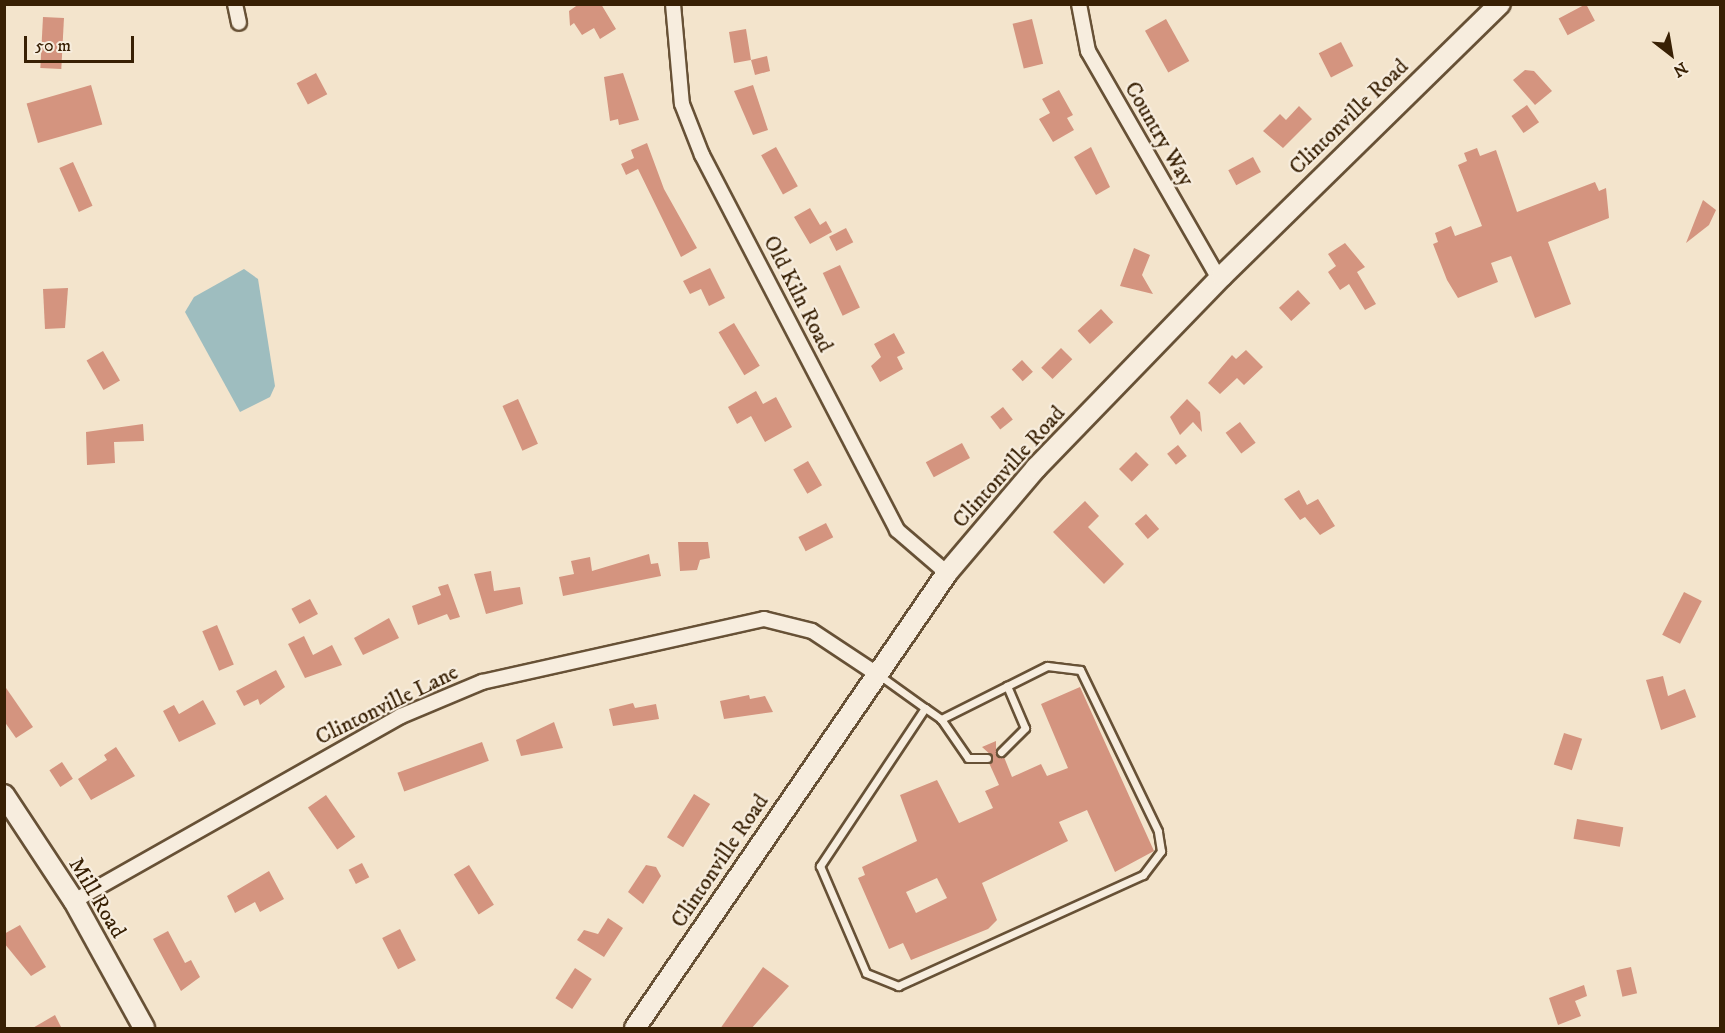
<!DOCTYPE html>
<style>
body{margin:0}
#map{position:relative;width:1725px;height:1033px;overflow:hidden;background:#f3e4cc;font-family:"IM FELL DW Pica",serif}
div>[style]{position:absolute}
.water>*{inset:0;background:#9ebdbf}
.building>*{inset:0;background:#d4947f;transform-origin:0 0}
.roads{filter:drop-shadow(2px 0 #675136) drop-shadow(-2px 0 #675136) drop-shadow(0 2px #675136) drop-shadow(0 -2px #675136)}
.lane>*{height:7px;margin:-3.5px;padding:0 3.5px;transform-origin:3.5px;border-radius:3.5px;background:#f7edde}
.street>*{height:14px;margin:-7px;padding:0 7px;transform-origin:7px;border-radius:7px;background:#f7edde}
.secondary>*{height:20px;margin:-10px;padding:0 10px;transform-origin:10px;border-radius:10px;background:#f7edde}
span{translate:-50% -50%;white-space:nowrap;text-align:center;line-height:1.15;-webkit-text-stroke:4.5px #f7edde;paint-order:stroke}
.street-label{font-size:22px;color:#382004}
.frame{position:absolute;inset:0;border:6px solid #382004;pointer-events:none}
.north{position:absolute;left:1641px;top:24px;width:60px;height:60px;-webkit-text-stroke:4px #f7edde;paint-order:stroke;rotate:149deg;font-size:16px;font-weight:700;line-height:24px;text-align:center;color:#382004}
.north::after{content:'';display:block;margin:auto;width:21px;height:27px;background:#382004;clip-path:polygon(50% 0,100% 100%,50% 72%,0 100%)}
.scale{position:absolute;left:24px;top:36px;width:110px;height:27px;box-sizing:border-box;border:3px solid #382004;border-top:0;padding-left:8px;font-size:18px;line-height:21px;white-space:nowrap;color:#382004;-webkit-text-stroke:4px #f7edde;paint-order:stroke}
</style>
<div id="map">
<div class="water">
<i style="clip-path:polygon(244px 269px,258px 279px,275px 386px,270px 397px,240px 412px,185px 312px,194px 297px)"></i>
</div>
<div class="building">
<i style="clip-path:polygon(579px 4px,601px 4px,616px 29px,600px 39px,594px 28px,582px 35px,574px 23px,570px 26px,569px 11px)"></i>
<i style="left:1586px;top:4px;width:19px;height:31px;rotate:62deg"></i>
<i style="left:43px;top:17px;width:21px;height:51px;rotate:3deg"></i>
<i style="left:1032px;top:19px;width:46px;height:20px;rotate:76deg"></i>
<i style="left:1166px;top:19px;width:48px;height:24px;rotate:61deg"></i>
<i style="clip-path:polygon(746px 29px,751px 60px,767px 56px,770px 71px,755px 75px,751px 60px,734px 63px,729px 32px)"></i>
<i style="left:1341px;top:42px;width:27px;height:25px;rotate:63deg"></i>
<i style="clip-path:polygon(1525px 70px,1534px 71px,1552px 91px,1535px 105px,1513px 80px)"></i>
<i style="left:316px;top:73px;width:24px;height:22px;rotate:62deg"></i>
<i style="clip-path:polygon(623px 73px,639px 120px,619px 125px,618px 119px,610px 121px,604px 77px)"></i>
<i style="left:91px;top:85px;width:41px;height:67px;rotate:74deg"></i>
<i style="clip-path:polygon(753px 85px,768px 130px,753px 135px,734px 91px)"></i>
<i style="clip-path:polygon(1059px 90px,1073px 115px,1067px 118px,1074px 130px,1053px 142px,1039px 119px,1050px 113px,1042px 99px)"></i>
<i style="left:1527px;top:105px;width:21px;height:19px;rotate:55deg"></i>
<i style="clip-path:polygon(1299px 106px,1312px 119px,1283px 148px,1263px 131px,1280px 114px,1286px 120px)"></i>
<i style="clip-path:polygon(647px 143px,664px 189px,697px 248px,681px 257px,638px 169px,626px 175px,621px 164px,634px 158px,631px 150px)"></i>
<i style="left:776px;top:147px;width:45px;height:17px;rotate:61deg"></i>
<i style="clip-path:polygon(1091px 147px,1110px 187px,1096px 195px,1074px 157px)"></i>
<i style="clip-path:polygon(1477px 148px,1480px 156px,1496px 150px,1517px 212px,1595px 182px,1599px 191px,1606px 188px,1609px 218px,1548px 242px,1571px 304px,1535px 318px,1511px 256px,1491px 263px,1498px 282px,1458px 298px,1447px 280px,1433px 244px,1438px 242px,1435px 233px,1451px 226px,1455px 236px,1482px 226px,1458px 165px,1467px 161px,1464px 153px)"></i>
<i style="left:1253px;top:157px;width:17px;height:28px;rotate:62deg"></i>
<i style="left:73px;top:162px;width:48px;height:15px;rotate:66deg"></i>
<i style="clip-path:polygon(1703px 200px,1716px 210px,1709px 225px,1686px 243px)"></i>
<i style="clip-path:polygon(810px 208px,820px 225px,826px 221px,832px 232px,810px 244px,794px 217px)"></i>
<i style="left:846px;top:228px;width:16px;height:19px;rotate:63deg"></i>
<i style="clip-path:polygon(1345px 243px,1365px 267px,1357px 272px,1376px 304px,1365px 310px,1349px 284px,1340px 290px,1328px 272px,1336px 266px,1328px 254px)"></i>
<i style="clip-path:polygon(1134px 248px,1150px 255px,1142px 275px,1153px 294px,1120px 286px)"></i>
<i style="left:840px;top:265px;width:47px;height:19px;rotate:65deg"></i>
<i style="clip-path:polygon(710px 268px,725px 298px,709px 306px,701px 289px,690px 294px,683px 281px)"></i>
<i style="clip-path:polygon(68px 288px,65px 328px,45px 329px,43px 289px)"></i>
<i style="left:1298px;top:290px;width:18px;height:26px;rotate:47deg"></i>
<i style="left:1101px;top:309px;width:18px;height:32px;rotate:47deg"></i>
<i style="left:734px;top:323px;width:50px;height:18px;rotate:59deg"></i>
<i style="clip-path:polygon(894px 333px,905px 353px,897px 357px,903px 369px,880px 382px,871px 366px,881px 357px,874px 344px)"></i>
<i style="left:1061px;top:348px;width:16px;height:28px;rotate:45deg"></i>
<i style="clip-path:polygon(1246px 350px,1263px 367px,1244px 385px,1237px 378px,1220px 394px,1208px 383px,1232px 355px,1236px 359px)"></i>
<i style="left:103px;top:351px;width:34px;height:19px;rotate:60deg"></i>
<i style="left:1022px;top:360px;width:16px;height:14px;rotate:47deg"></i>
<i style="clip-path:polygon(756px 391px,763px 404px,776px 397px,792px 427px,765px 442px,751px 416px,737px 424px,728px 407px)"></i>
<i style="left:518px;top:399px;width:49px;height:17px;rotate:66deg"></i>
<i style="clip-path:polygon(1187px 399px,1200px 412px,1202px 432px,1193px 422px,1180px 435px,1170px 417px)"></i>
<i style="left:1003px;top:407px;width:16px;height:16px;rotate:52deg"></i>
<i style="left:1240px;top:422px;width:26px;height:18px;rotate:53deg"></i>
<i style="clip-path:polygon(143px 424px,144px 441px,114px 442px,115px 463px,87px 465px,86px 432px)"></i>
<i style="left:962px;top:443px;width:17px;height:41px;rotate:62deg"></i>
<i style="left:1178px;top:445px;width:14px;height:14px;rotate:51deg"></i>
<i style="left:1136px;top:452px;width:18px;height:24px;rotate:45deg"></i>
<i style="left:808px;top:461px;width:28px;height:17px;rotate:60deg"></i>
<i style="clip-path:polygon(1299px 490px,1307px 505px,1318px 499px,1335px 526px,1320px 535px,1305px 517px,1300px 520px,1284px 499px)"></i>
<i style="clip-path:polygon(1085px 501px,1099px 516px,1088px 527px,1124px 564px,1104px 584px,1053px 532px)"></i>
<i style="left:1146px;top:514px;width:20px;height:15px;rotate:49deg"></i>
<i style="left:826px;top:523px;width:16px;height:31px;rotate:63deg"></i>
<i style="clip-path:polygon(678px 542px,708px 542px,710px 558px,700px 560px,697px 570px,680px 571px)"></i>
<i style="clip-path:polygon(649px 554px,651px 564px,658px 563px,661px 576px,563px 596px,559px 577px,574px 574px,571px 561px,590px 557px,592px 571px)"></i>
<i style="clip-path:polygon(491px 571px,494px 591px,520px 587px,523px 604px,486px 614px,474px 574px)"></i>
<i style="clip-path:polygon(448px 584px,460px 617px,450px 620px,447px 614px,418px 625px,412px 606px,441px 595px,438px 587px)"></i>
<i style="left:1684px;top:592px;width:20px;height:48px;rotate:27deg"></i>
<i style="left:310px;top:599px;width:17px;height:21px;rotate:62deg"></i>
<i style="clip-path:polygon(389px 618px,399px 638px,363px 655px,354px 638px)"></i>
<i style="left:217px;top:625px;width:43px;height:16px;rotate:67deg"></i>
<i style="clip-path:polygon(304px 636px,313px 655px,332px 645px,342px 665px,305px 678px,288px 644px)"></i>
<i style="clip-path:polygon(276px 670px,285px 687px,260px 705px,258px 699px,244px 706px,236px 691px)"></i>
<i style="clip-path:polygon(1663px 676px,1668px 696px,1685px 689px,1696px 717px,1661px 730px,1646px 680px)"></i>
<i style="clip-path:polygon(4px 685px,33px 727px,16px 738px,4px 721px)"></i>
<i style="clip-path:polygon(evenodd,1080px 687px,1154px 851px,1115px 872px,1087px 810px,1059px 822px,1068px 841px,982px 883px,997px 920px,988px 929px,911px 960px,903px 943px,889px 949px,858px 878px,865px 875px,862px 867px,917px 841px,900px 795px,937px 780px,959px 823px,993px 808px,985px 791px,999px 785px,989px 763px,992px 756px,982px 747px,996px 741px,996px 754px,1004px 757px,1012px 777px,1041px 764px,1047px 776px,1068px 768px,1041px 704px,1080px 687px,937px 878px,947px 898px,916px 913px,906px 892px,937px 878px)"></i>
<i style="clip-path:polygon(749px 695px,750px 699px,765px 696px,773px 712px,724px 719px,720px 701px)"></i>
<i style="clip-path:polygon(203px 700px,216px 724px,179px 742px,163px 711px,174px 705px,179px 714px)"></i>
<i style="clip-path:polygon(633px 703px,635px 708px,656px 704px,659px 719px,613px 726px,609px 709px)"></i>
<i style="clip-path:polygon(554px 722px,563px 748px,521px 756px,516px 740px)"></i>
<i style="left:1564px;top:733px;width:19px;height:33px;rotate:18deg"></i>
<i style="left:482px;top:742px;width:20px;height:90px;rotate:70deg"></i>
<i style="clip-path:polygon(116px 747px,135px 776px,91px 800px,78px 779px,107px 760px,104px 755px)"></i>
<i style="left:62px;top:762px;width:20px;height:15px;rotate:57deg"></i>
<i style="left:694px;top:794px;width:19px;height:51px;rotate:32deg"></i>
<i style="left:326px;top:795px;width:51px;height:22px;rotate:55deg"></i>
<i style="left:1577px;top:819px;width:47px;height:20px;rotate:10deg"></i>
<i style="left:362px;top:863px;width:16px;height:15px;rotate:63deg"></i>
<i style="left:469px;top:865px;width:47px;height:18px;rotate:58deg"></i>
<i style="clip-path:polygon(646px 865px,656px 867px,661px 876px,643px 904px,628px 892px)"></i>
<i style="clip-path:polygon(269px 871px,284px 899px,260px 912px,255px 902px,235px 913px,227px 896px)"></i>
<i style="clip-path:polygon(608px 918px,623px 928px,604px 957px,577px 940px,584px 930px,598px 934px)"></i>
<i style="clip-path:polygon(20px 925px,46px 967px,31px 976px,4px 943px,4px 934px)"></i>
<i style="left:400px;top:929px;width:35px;height:20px;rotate:63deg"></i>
<i style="clip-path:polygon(168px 931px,185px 963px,191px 960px,200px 977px,181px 991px,153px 939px)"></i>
<i style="clip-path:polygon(763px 967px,789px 986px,751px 1029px,720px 1029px)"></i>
<i style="left:1631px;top:967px;width:27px;height:15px;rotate:77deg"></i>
<i style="left:575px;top:968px;width:20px;height:36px;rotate:33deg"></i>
<i style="clip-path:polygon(1584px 985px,1587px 996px,1575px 1001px,1581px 1016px,1558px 1025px,1549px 998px)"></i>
<i style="clip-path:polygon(55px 1015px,62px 1029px,31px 1029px)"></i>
</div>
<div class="roads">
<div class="lane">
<i style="left:879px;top:675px;width:57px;rotate:35.7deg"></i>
<i style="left:925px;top:708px;width:190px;rotate:123.6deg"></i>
<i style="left:820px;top:866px;width:116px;rotate:66.7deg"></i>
<i style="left:866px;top:973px;width:35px;rotate:22deg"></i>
<i style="left:898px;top:986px;width:269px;rotate:-24.4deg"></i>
<i style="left:1143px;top:875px;width:30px;rotate:-53deg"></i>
<i style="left:1161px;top:851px;width:20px;rotate:-99deg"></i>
<i style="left:1158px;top:831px;width:179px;rotate:-115.8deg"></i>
<i style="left:1080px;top:670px;width:33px;rotate:-173deg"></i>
<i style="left:1047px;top:666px;width:119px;rotate:153.4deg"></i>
<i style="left:941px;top:719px;width:19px;rotate:-145deg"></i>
<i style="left:941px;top:719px;width:47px;rotate:55.3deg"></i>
<i style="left:968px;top:758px;width:19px"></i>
<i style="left:1001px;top:752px;width:34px;rotate:-45deg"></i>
<i style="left:1025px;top:728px;width:46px;rotate:-113.2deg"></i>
</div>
<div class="street">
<i style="left:235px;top:4px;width:19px;rotate:78deg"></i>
<i style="left:673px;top:4px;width:100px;rotate:84.9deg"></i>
<i style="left:682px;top:104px;width:55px;rotate:68.6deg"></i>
<i style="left:702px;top:155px;width:423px;rotate:62.5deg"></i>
<i style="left:897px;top:530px;width:66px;rotate:40.7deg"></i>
<i style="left:1079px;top:4px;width:48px;rotate:79.2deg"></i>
<i style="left:1088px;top:51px;width:263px;rotate:60.1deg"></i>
<i style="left:74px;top:901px;width:376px;rotate:-29.5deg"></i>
<i style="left:401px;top:716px;width:88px;rotate:-22.8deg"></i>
<i style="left:482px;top:682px;width:289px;rotate:-12.6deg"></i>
<i style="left:764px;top:619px;width:49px;rotate:14deg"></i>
<i style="left:812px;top:631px;width:78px;rotate:33.5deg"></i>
</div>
<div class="secondary">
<i style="left:4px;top:795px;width:127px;rotate:56.6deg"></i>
<i style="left:74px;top:901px;width:145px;rotate:61.1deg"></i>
<i style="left:635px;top:1028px;width:552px;rotate:-55.56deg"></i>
<i style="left:947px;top:573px;width:138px;rotate:-49.7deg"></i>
<i style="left:1036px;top:468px;width:267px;rotate:-45.9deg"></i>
<i style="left:1222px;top:276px;width:389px;rotate:-44.4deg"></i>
</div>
</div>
<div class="street-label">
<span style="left:1349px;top:117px;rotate:-44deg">Clintonville Road</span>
<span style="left:1159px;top:134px;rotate:60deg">Country Way</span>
<span style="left:798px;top:294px;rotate:63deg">Old Kiln Road</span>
<span style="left:1009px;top:467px;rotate:-48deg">Clintonville Road</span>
<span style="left:387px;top:705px;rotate:-26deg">Clintonville Lane</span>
<span style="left:720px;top:861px;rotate:-56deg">Clintonville Road</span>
<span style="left:97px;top:898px;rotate:59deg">Mill Road</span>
</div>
<div class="frame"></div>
<div class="north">N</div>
<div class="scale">50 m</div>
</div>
